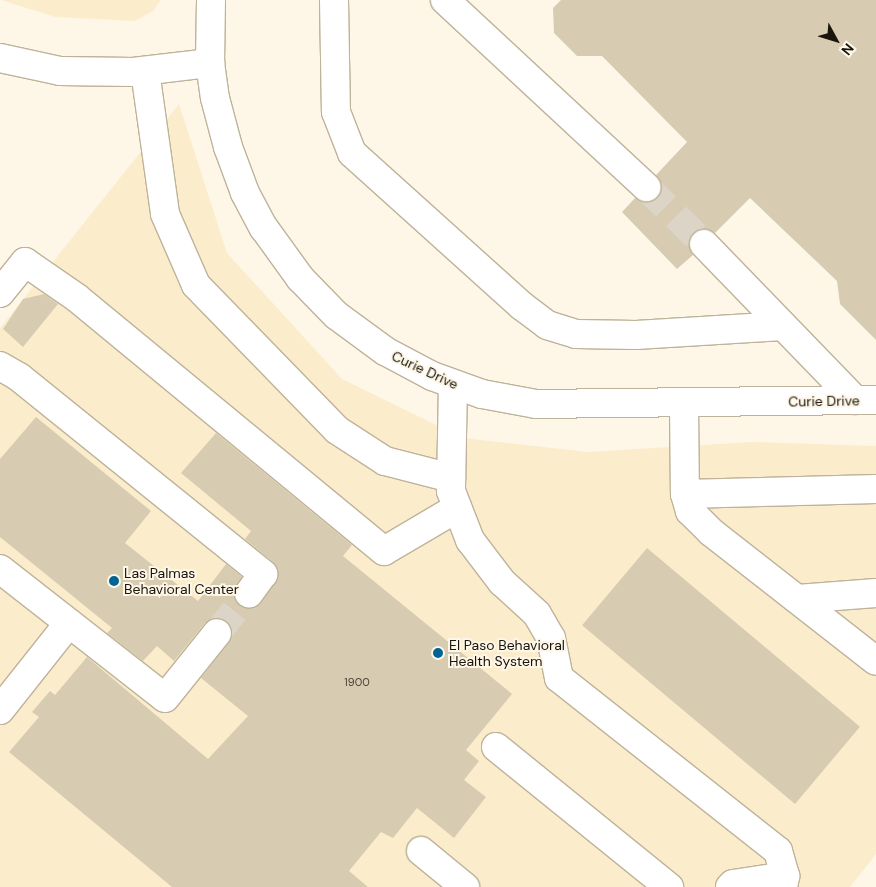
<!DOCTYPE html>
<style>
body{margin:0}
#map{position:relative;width:876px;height:887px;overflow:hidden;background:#fef7e8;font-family:"DM Sans",sans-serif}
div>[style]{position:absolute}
.built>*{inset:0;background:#fbedcb}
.building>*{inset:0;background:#d7cbb2;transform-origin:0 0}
.minor-tunnel>*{height:28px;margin-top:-14px;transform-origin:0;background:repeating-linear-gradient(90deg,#dcd5c7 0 28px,transparent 0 42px)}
.roads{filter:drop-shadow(1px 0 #beb39a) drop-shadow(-1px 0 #beb39a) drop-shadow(0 1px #beb39a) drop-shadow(0 -1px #beb39a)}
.minor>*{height:28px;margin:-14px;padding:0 14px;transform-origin:14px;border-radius:14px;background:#fff}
.dots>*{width:14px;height:14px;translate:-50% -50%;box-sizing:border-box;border:2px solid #fef7e8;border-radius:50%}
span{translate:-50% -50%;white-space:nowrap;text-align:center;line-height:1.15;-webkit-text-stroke:4px #fef7e8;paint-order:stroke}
.number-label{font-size:11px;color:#484236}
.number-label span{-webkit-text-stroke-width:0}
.street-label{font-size:14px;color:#19150c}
.poi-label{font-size:14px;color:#19150c}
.left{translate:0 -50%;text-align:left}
.north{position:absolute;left:811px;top:15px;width:50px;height:50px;-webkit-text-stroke:4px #fef7e8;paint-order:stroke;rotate:129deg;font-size:14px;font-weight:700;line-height:20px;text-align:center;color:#19150c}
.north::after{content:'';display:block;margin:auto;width:18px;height:22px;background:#19150c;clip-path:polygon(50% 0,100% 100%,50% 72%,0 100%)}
</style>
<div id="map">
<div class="built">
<i style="clip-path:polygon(1px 0,161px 0,153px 11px,135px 21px,55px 17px)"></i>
<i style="clip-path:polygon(179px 104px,227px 253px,342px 379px,463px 438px,588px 452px,752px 442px,876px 446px,876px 854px,850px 887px,0 887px,0 328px)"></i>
</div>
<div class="building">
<i style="clip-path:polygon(561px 0,876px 0,876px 340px,840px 304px,837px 281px,750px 198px,715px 233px,701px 229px,693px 233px,689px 247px,693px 255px,677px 269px,622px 212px,635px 198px,650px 202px,658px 197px,661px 183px,656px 175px,687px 142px,602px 56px,577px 56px,554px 33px,553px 8px)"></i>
<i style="clip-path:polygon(44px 294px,58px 304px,23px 347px,3px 329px,23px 299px)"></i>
<i style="clip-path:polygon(36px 417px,151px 511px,125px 543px,198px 601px,226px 564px,242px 577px,234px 591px,235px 599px,247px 608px,261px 603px,278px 575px,273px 562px,245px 539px,251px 531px,181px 473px,216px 433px,352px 545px,343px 556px,512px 694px,466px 750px,479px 761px,464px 780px,486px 797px,454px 838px,417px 808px,393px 838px,381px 832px,349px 871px,368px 887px,172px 887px,9px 752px,39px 717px,32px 712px,50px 691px,55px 695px,87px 657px,208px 759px,248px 716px,201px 678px,229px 642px,232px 628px,226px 621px,219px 618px,205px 623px,174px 661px,157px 646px,143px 661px,107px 633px,112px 628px,0 537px,0 459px)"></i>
<i style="left:647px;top:548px;width:278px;height:101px;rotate:40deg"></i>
</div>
<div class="minor-tunnel">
<i style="left:646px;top:187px;width:81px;rotate:44.5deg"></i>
<i style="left:217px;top:633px;width:51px;rotate:-51.3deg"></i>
</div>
<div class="roads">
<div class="minor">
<i style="left:211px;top:0;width:63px;rotate:90.9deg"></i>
<i style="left:210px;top:63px;width:35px;rotate:82deg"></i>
<i style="left:215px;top:98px;width:51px;rotate:75.1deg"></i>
<i style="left:228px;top:147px;width:49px;rotate:69.7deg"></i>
<i style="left:245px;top:193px;width:40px;rotate:62deg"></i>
<i style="left:264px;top:228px;width:62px;rotate:54.2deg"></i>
<i style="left:300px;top:278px;width:52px;rotate:45.8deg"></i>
<i style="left:336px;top:315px;width:61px;rotate:36.3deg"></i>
<i style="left:385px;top:351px;width:53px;rotate:28deg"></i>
<i style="left:432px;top:376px;width:53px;rotate:19.8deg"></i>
<i style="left:482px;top:394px;width:55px;rotate:10.5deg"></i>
<i style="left:536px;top:404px;width:340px;rotate:-0.7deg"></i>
<i style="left:334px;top:0;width:112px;rotate:89deg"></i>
<i style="left:336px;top:112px;width:44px;rotate:68.7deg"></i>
<i style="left:352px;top:153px;width:229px;rotate:42deg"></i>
<i style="left:522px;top:306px;width:31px;rotate:37deg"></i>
<i style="left:547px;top:325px;width:30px;rotate:17deg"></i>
<i style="left:576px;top:334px;width:60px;rotate:1deg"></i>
<i style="left:636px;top:335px;width:147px;rotate:-3.5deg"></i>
<i style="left:445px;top:0;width:275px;rotate:42.9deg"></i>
<i style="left:0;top:58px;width:61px;rotate:12.2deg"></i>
<i style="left:60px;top:71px;width:73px;rotate:0.8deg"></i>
<i style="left:133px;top:72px;width:78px;rotate:-6.7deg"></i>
<i style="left:145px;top:71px;width:144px;rotate:82deg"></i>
<i style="left:165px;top:214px;width:77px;rotate:66.4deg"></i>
<i style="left:196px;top:285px;width:202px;rotate:45.8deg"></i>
<i style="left:337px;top:430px;width:57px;rotate:32.9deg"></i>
<i style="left:385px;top:461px;width:68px;rotate:14.4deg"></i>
<i style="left:704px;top:244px;width:217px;rotate:45.9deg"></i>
<i style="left:0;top:293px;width:40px;rotate:-51deg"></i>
<i style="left:25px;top:262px;width:63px;rotate:34.7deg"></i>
<i style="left:77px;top:298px;width:398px;rotate:39.5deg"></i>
<i style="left:384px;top:551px;width:85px;rotate:-30.5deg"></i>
<i style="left:0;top:366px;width:22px;rotate:30deg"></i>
<i style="left:19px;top:377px;width:314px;rotate:38.9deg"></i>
<i style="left:263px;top:574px;width:24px;rotate:126deg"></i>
<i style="left:453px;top:384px;width:107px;rotate:91.1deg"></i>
<i style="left:451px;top:491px;width:53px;rotate:68.8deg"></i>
<i style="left:470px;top:540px;width:53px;rotate:52.7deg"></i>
<i style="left:502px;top:582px;width:47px;rotate:42.4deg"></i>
<i style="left:537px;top:614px;width:28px;rotate:60deg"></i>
<i style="left:551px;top:638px;width:41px;rotate:78.7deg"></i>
<i style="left:559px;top:678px;width:279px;rotate:38.3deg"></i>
<i style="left:778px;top:851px;width:26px;rotate:74deg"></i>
<i style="left:785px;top:876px;width:11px;rotate:100deg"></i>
<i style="left:684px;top:404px;width:90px;rotate:89.4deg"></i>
<i style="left:685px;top:494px;width:18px;rotate:74deg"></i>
<i style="left:690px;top:511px;width:30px;rotate:45deg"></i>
<i style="left:711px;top:532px;width:209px;rotate:38deg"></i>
<i style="left:685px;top:494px;width:191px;rotate:-1.5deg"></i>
<i style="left:0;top:569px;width:209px;rotate:38deg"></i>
<i style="left:165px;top:698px;width:83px;rotate:-51.3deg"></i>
<i style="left:797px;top:599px;width:79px;rotate:-4.3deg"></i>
<i style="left:0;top:710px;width:111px;rotate:-51.6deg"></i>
<i style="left:496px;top:747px;width:223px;rotate:39deg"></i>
<i style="left:421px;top:851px;width:57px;rotate:39.3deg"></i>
<i style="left:730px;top:887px;width:4px;rotate:-45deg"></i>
<i style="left:733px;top:884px;width:53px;rotate:-8.7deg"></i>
</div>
</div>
<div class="dots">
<i style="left:114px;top:581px;background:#026494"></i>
<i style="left:438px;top:653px;background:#026494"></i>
</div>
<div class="number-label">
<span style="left:357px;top:682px">1900</span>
</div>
<div class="street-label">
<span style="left:425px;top:370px;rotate:25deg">Curie Drive</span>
<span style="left:824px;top:401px;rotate:-1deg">Curie Drive</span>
</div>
<div class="poi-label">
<span class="left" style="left:124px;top:581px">Las Palmas<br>Behavioral Center</span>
<span class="left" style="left:449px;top:653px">El Paso Behavioral<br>Health System</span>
</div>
<div class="north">N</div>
</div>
